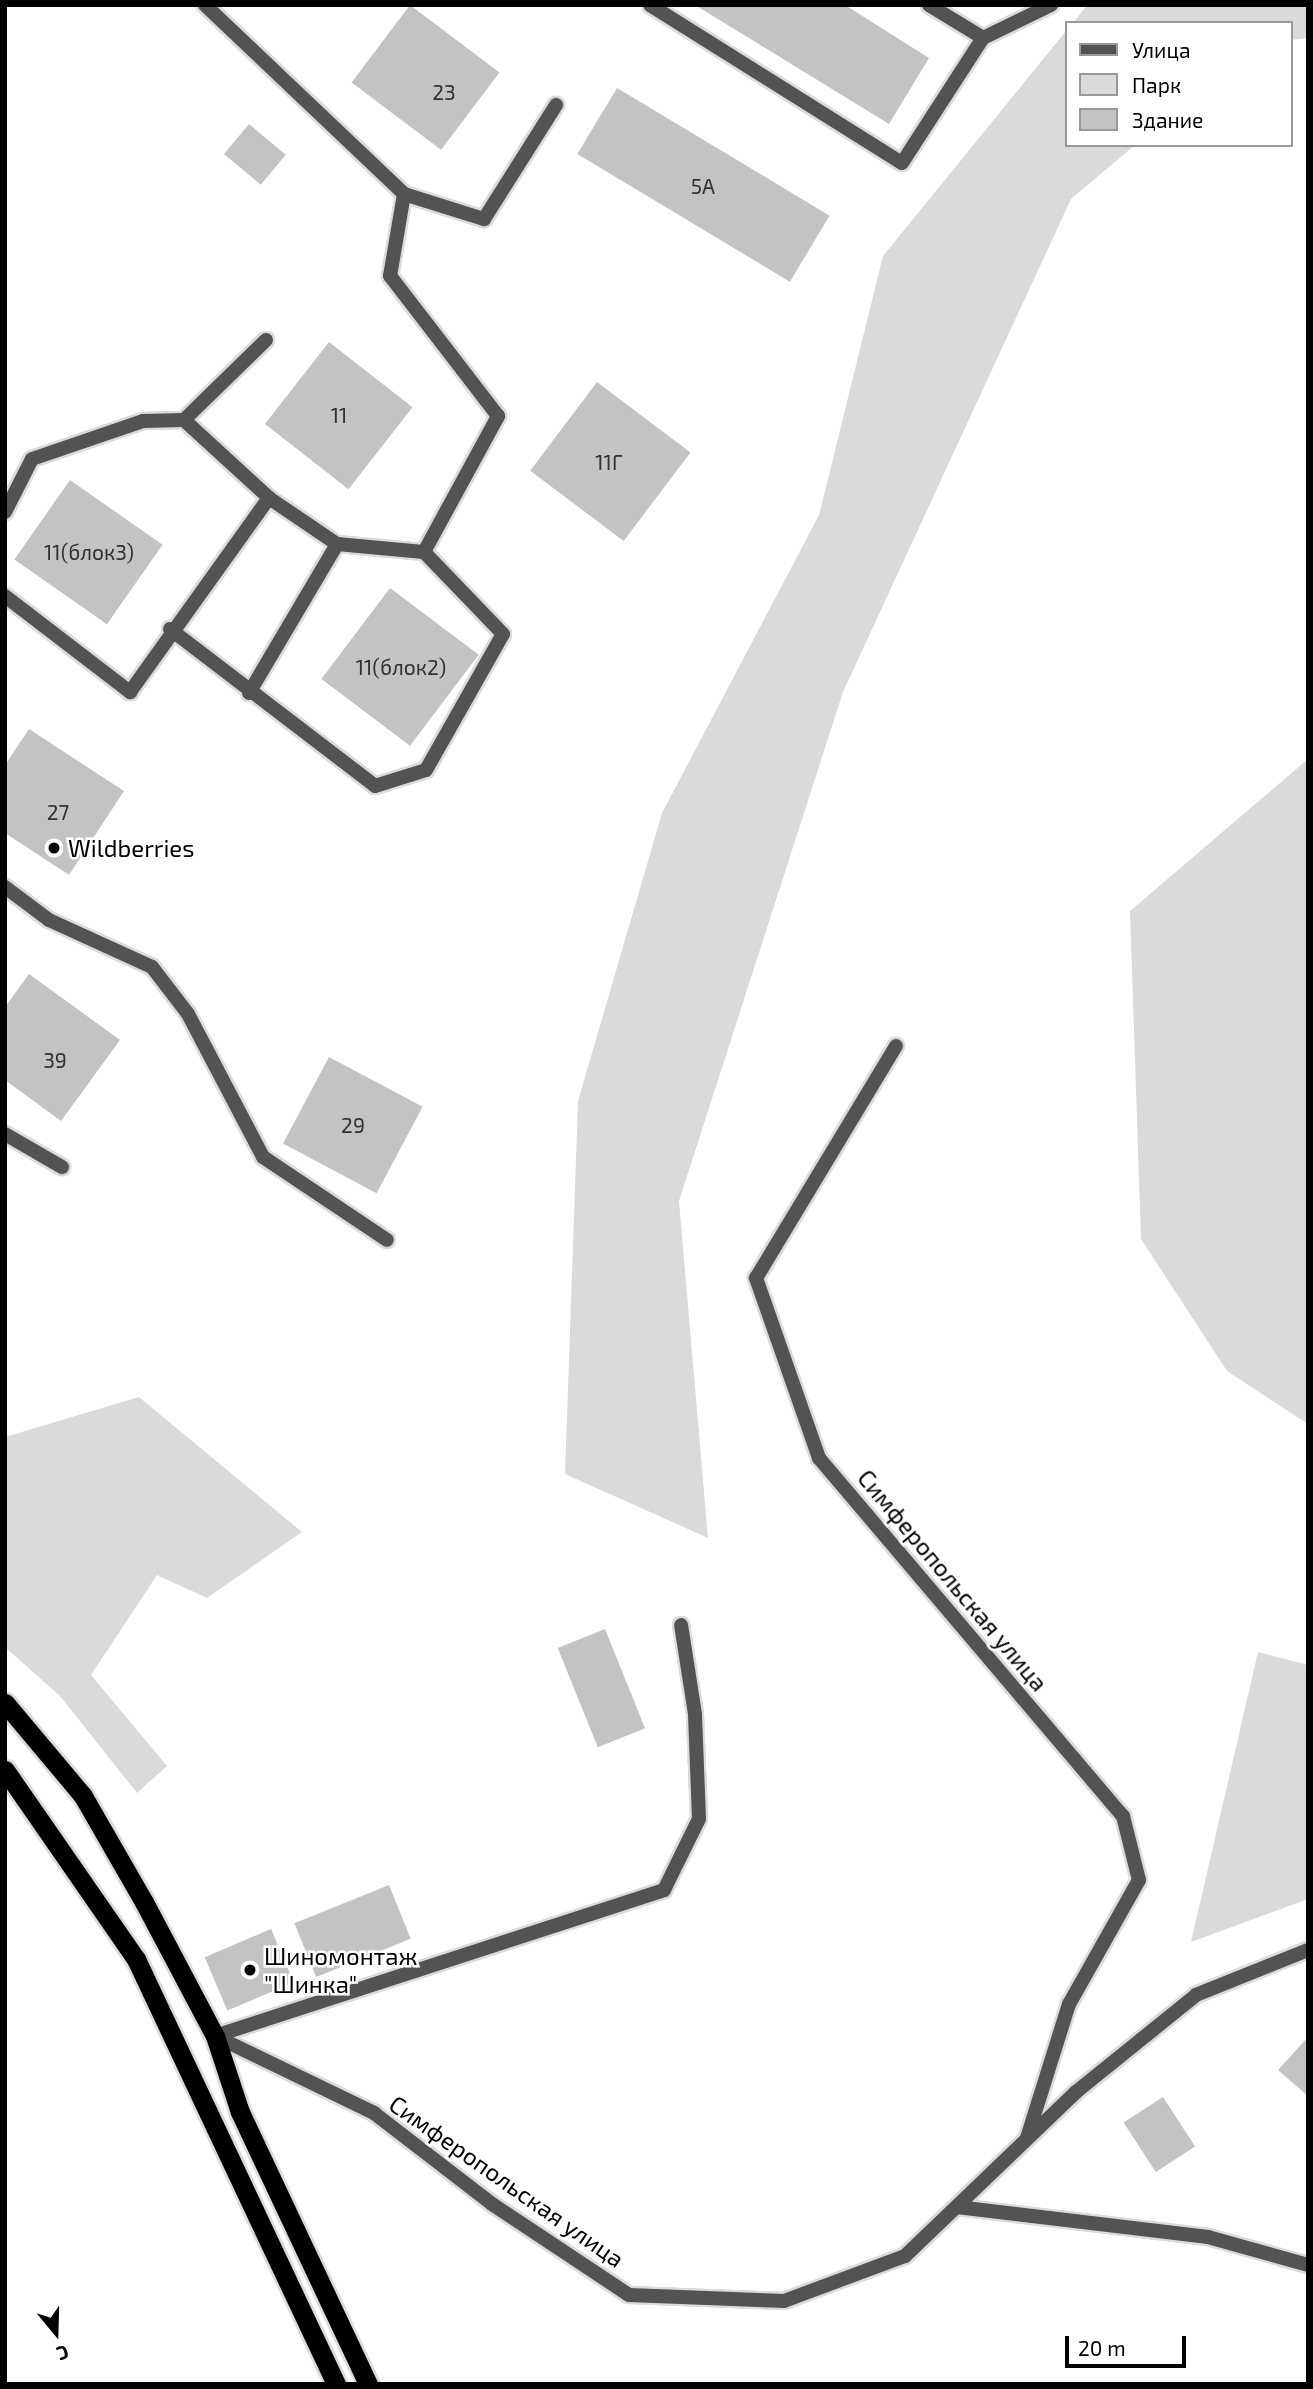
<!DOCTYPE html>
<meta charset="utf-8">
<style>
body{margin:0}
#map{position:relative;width:1313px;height:2389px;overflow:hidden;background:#fff;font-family:"Exo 2",sans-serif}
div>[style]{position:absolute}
.green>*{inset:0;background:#dadada}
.building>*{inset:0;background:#c3c3c3;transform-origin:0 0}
.roads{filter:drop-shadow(2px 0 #dbdbdb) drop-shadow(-2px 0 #dbdbdb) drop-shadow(0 2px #dbdbdb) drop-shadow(0 -2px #dbdbdb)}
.service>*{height:14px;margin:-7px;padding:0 7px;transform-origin:7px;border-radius:7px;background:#535353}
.minor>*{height:14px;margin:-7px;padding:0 7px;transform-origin:7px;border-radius:7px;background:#535353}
.trunk>*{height:19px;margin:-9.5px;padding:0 9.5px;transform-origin:9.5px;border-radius:9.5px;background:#000}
.dots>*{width:19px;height:19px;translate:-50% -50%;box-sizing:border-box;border:4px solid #fff;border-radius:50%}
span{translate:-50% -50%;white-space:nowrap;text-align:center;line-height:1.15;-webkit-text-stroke:5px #fff;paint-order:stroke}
.number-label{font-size:21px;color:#313131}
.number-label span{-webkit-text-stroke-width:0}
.poi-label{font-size:24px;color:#000}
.left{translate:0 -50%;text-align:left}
.street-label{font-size:24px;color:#000}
.frame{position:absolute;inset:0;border:7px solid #000;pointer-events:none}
.legend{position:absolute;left:1065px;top:21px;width:228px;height:126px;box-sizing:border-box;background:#fff;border:2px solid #999;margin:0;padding:9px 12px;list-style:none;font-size:21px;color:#000}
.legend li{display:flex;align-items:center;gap:14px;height:35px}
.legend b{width:35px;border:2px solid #999}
.north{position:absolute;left:21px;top:2298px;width:70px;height:70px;-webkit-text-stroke:5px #fff;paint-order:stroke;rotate:161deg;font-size:19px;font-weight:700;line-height:28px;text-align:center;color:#000}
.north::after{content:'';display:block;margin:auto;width:24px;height:32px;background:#000;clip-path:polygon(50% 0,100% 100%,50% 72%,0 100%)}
.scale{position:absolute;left:1065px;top:2336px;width:121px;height:32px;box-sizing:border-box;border:4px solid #000;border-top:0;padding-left:9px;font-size:21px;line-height:24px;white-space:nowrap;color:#000;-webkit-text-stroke:5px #fff;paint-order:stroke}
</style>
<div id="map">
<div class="green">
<i style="clip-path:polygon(1087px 5px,1308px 5px,1308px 38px,1290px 40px,1290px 23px,1073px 23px)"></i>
<i style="clip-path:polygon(1066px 31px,1066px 145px,1135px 145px,1071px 199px,843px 692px,679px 1201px,708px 1538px,565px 1474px,578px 1101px,662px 813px,819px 515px,883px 256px)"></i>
<i style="clip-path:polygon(1308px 759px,1308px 1424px,1227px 1371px,1141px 1239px,1130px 911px)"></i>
<i style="clip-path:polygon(139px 1397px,302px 1532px,207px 1598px,157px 1575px,91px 1675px,167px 1766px,137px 1793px,60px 1696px,5px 1647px,5px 1437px)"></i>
<i style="clip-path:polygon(1258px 1652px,1308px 1665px,1308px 1899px,1191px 1942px)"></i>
</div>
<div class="building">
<i style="left:410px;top:5px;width:112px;height:97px;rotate:37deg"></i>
<i style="clip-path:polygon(695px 5px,845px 5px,929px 58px,889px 124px)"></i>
<i style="left:617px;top:88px;width:248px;height:77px;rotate:31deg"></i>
<i style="left:249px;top:124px;width:48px;height:39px;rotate:40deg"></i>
<i style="left:329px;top:342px;width:106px;height:104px;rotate:38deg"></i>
<i style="left:597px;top:382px;width:117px;height:111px;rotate:37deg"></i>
<i style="left:70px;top:480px;width:113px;height:97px;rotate:35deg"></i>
<i style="left:390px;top:588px;width:111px;height:114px;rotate:37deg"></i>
<i style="clip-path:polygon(29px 729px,124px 791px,69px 875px,5px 833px,5px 765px)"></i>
<i style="clip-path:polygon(29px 974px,120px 1040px,61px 1121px,5px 1080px,5px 1007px)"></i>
<i style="left:329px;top:1057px;width:106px;height:98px;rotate:28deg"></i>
<i style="left:605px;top:1629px;width:107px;height:51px;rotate:68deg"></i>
<i style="left:389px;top:1885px;width:58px;height:102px;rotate:68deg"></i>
<i style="left:271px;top:1929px;width:58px;height:72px;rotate:67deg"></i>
<i style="clip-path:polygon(1308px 2037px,1308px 2096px,1278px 2070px)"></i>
<i style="left:1163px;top:2097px;width:59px;height:47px;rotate:57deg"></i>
</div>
<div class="roads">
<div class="service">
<i style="left:650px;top:5px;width:297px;rotate:32.1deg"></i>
<i style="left:902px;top:163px;width:149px;rotate:-57.1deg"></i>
<i style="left:983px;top:38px;width:76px;rotate:-25.9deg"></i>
<i style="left:929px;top:5px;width:63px;rotate:31.4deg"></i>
<i style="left:266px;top:340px;width:115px;rotate:135.7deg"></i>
<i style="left:184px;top:420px;width:115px;rotate:42.5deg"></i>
<i style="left:269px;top:498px;width:82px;rotate:34.1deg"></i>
<i style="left:337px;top:544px;width:87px;rotate:5.3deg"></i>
<i style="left:424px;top:552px;width:155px;rotate:-61.4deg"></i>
<i style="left:498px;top:416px;width:177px;rotate:-127.6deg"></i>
<i style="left:390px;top:276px;width:83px;rotate:-80.3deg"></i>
<i style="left:404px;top:194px;width:84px;rotate:17.4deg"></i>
<i style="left:484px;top:219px;width:135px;rotate:-57.7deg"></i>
<i style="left:5px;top:512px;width:59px;rotate:-63deg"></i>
<i style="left:32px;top:459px;width:117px;rotate:-18.9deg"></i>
<i style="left:143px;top:421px;width:41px;rotate:-1.4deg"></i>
<i style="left:5px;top:596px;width:158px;rotate:37.5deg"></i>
<i style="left:130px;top:692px;width:239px;rotate:-54.4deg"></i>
<i style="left:170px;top:629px;width:258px;rotate:37.4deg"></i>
<i style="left:375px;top:786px;width:53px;rotate:-17.4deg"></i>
<i style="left:426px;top:770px;width:156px;rotate:-60.5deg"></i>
<i style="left:503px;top:634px;width:114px;rotate:-133.9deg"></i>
<i style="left:249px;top:693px;width:173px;rotate:-59.4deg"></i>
<i style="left:5px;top:1134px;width:66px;rotate:30.1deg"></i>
<i style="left:215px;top:2036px;width:472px;rotate:-18deg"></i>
<i style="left:664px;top:1890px;width:79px;rotate:-63.8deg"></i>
<i style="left:699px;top:1819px;width:105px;rotate:-92.2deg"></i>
<i style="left:695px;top:1714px;width:90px;rotate:-98.9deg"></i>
<i style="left:957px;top:2207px;width:253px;rotate:6.8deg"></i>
<i style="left:1208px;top:2237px;width:104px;rotate:15.6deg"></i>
</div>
<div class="minor">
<i style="left:205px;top:5px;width:274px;rotate:43.5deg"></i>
<i style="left:5px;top:887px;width:55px;rotate:36.9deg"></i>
<i style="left:49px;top:920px;width:113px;rotate:24.5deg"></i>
<i style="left:152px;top:967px;width:59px;rotate:52.5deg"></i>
<i style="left:188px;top:1014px;width:161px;rotate:62.3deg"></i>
<i style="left:263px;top:1157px;width:149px;rotate:33.8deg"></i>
<i style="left:896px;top:1046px;width:271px;rotate:121.1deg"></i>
<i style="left:756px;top:1278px;width:191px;rotate:70.7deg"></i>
<i style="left:819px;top:1458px;width:470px;rotate:49.7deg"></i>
<i style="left:1123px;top:1816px;width:66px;rotate:76deg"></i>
<i style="left:1139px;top:1880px;width:142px;rotate:119.4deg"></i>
<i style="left:1069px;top:2004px;width:140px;rotate:107.4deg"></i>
<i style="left:215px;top:2036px;width:177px;rotate:25.8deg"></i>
<i style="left:374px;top:2113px;width:149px;rotate:37.6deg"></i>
<i style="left:492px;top:2204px;width:164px;rotate:33.6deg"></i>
<i style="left:629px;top:2295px;width:155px;rotate:2.2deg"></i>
<i style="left:784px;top:2301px;width:129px;rotate:-20.4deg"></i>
<i style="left:905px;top:2256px;width:237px;rotate:-43.8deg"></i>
<i style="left:1076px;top:2092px;width:154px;rotate:-38.9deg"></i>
<i style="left:1196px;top:1995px;width:121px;rotate:-21.9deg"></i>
</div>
<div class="trunk">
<i style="left:5px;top:1703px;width:121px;rotate:50deg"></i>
<i style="left:83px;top:1796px;width:122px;rotate:60.1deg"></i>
<i style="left:144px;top:1902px;width:152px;rotate:62.1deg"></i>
<i style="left:215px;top:2036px;width:80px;rotate:71.8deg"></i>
<i style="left:240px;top:2112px;width:301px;rotate:64.8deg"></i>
<i style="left:5px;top:1770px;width:230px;rotate:55.3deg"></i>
<i style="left:136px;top:1959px;width:470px;rotate:64.8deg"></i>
</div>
</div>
<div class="dots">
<i style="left:54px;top:848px;background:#000"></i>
<i style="left:250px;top:1970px;background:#000"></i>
</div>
<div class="number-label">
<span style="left:444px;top:92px">23</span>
<span style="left:703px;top:186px">5А</span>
<span style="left:339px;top:415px">11</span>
<span style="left:609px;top:462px">11Г</span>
<span style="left:89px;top:552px">11(блок3)</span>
<span style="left:401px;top:667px">11(блок2)</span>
<span style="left:58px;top:812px">27</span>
<span style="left:55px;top:1060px">39</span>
<span style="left:353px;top:1125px">29</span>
</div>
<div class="poi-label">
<span class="left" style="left:68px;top:848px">Wildberries</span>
<span class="left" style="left:264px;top:1970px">Шиномонтаж<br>"Шинка"</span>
</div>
<div class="street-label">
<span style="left:953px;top:1580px;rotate:50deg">Симферопольская улица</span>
<span style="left:507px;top:2181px;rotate:35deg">Симферопольская улица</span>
</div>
<div class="frame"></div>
<ul class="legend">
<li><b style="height:9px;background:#535353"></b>Улица</li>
<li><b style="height:19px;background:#dadada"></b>Парк</li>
<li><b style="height:19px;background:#c3c3c3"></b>Здание</li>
</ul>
<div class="north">С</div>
<div class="scale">20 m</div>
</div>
